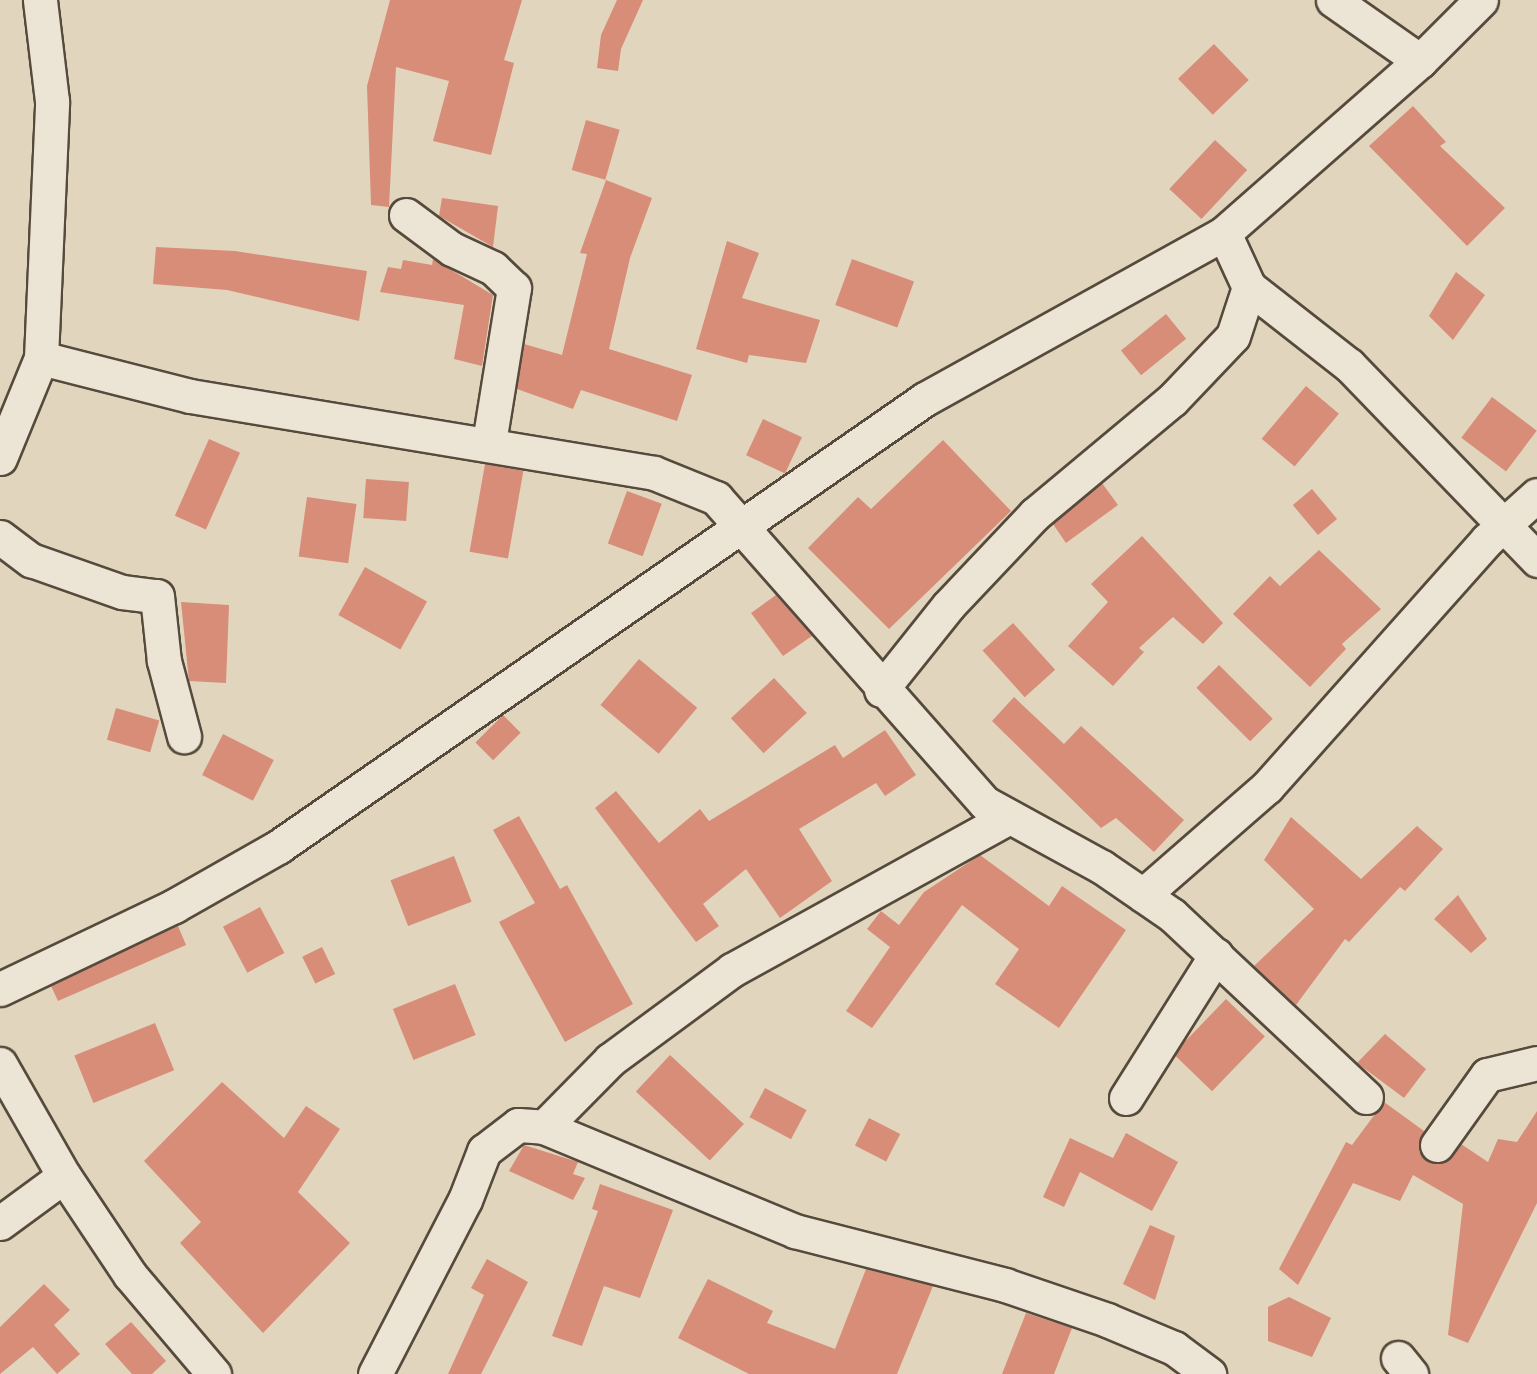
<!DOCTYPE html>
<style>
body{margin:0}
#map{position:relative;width:1537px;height:1374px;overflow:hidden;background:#e1d6bd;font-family:Alegreya,serif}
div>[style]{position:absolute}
.building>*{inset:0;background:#d88d79;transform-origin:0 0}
.roads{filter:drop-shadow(2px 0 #564a3c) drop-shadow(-2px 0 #564a3c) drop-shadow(0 2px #564a3c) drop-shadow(0 -2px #564a3c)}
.minor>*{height:33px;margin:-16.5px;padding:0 16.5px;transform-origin:16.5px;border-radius:16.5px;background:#ece4d4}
span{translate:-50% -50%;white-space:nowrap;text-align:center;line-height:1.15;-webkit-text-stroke:7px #ece4d4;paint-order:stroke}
</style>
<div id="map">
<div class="building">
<i style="clip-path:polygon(390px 0,522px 0,504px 60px,514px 63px,491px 155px,433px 141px,449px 81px,396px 67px,389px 207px,371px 205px,367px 86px)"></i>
<i style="clip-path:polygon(617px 0,643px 0,621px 49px,618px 71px,597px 68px,601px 35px)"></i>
<i style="left:1214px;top:44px;width:50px;height:50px;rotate:46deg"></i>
<i style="clip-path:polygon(1413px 106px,1446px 142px,1440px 146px,1505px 208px,1467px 246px,1369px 146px)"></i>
<i style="left:586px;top:120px;width:35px;height:52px;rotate:16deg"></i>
<i style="left:1215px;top:140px;width:44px;height:67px;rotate:43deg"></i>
<i style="clip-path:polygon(606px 180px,652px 198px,630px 258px,609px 349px,692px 375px,677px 421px,581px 390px,573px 409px,517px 389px,524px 344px,562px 355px,587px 254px,580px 253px)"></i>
<i style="clip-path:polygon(442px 198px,498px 206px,493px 247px,439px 216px)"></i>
<i style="clip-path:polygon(727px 241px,759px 253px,742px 298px,820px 320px,806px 363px,749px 355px,747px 363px,696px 349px)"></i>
<i style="clip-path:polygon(156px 247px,235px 251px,367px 271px,359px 321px,227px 290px,153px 284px)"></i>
<i style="clip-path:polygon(433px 259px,493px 295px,482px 366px,454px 359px,464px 305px,380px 292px,388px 267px,401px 269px,403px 260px,432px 265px)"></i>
<i style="left:852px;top:259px;width:66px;height:49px;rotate:20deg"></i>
<i style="clip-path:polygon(1456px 272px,1485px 295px,1453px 340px,1429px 316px)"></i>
<i style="left:1166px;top:314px;width:32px;height:58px;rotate:51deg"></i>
<i style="left:1306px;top:386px;width:43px;height:69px;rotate:40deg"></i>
<i style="left:1492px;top:397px;width:56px;height:51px;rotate:37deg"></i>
<i style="left:763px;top:419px;width:43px;height:40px;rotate:25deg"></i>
<i style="left:209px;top:439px;width:34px;height:84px;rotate:24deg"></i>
<i style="clip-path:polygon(943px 440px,1011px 511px,889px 629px,808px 548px,858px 497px,871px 509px)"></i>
<i style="left:485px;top:464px;width:39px;height:89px;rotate:10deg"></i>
<i style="left:366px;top:479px;width:43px;height:39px;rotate:4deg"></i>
<i style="clip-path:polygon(1102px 483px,1118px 505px,1066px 543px,1053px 524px)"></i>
<i style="left:1312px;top:489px;width:39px;height:25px;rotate:50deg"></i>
<i style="left:627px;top:491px;width:37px;height:56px;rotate:20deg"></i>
<i style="left:307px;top:497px;width:50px;height:60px;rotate:8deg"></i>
<i style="clip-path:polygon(1142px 536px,1223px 623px,1203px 644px,1173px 617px,1139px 648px,1144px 652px,1113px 686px,1068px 646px,1108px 602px,1091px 584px)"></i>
<i style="clip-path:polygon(1319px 550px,1381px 609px,1342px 644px,1346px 649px,1310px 687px,1233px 614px,1270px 576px,1280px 586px)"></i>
<i style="left:365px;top:567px;width:71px;height:55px;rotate:29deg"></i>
<i style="clip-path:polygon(776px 595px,812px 636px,783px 656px,751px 613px)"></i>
<i style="clip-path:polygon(181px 602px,229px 605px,226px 683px,189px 681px)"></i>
<i style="left:1013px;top:623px;width:63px;height:41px;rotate:48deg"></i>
<i style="left:639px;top:659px;width:76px;height:60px;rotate:40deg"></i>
<i style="left:1219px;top:665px;width:76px;height:32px;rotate:45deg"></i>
<i style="left:774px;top:678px;width:48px;height:59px;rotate:47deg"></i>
<i style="clip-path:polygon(1014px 697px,1064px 744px,1081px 726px,1184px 820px,1154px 852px,1116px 818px,1101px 828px,992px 721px)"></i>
<i style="left:116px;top:708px;width:45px;height:33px;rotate:16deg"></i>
<i style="left:503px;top:715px;width:25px;height:39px;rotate:45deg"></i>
<i style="clip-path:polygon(885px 730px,916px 775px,885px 796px,876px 783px,799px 829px,832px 881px,780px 918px,746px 869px,703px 904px,719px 926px,696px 942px,595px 808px,616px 791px,659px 843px,700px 809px,709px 821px,835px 745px,843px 758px)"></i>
<i style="left:223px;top:734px;width:57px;height:46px;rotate:27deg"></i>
<i style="clip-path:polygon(519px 816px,560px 889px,567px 885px,633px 1004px,565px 1042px,499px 922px,535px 903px,493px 830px)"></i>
<i style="clip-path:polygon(1291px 817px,1361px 879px,1417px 826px,1443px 849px,1405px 891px,1400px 887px,1349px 942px,1345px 939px,1296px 1005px,1254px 966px,1314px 909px,1264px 860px)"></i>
<i style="clip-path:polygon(980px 855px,1049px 906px,1062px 886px,1126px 930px,1059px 1028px,995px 984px,1019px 949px,962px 905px,872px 1028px,846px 1011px,890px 947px,867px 929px,881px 911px,899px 925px,924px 892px)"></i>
<i style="left:454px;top:856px;width:49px;height:68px;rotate:69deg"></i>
<i style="clip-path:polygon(1458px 895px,1487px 939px,1471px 953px,1434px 919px)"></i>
<i style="left:260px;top:907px;width:52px;height:42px;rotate:62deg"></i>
<i style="clip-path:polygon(178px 926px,186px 945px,58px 1001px,51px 986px)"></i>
<i style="left:322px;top:947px;width:30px;height:22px;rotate:64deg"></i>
<i style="left:455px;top:984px;width:55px;height:67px;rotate:68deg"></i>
<i style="left:1226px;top:999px;width:54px;height:76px;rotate:44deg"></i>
<i style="left:155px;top:1023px;width:51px;height:87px;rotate:68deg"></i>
<i style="clip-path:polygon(1385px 1034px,1426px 1069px,1404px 1098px,1357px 1063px)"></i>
<i style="left:670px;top:1055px;width:101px;height:50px;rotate:43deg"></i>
<i style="clip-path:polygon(222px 1082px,284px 1138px,306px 1106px,340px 1129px,298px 1192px,350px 1243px,263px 1333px,180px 1243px,201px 1222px,144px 1161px)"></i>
<i style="left:765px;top:1088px;width:47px;height:33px;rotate:28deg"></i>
<i style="clip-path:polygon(1384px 1102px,1424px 1131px,1419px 1152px,1436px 1164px,1446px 1162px,1461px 1144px,1488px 1162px,1498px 1139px,1517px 1142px,1537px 1111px,1537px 1203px,1468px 1343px,1448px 1335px,1463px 1204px,1413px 1175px,1400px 1201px,1353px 1183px,1298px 1285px,1279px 1269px,1346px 1142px,1352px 1145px)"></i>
<i style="left:869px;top:1118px;width:35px;height:31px;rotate:27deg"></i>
<i style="clip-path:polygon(1126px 1133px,1178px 1162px,1152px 1211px,1080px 1172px,1064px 1207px,1043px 1197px,1070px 1138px,1113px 1158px)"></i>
<i style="clip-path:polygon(524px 1145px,578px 1162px,573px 1174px,585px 1178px,573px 1200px,509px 1171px)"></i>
<i style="clip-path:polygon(600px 1184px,673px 1210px,640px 1298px,604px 1286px,582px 1346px,552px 1336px,598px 1211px,592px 1209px)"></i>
<i style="clip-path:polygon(1150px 1225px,1175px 1236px,1155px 1300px,1123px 1284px)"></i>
<i style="clip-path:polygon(487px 1259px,528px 1282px,481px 1374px,448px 1374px,484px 1295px,471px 1288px)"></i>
<i style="clip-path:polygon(866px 1269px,933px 1286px,897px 1374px,749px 1374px,678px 1338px,708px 1279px,773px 1311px,767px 1323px,835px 1349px)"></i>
<i style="clip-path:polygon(44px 1284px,70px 1310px,54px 1325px,80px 1354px,57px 1374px,33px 1347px,0 1374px,0 1327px)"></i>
<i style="clip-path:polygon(1289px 1297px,1331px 1318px,1312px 1357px,1268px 1341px,1268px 1307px)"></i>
<i style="clip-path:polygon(1026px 1313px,1072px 1328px,1054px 1374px,1002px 1374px)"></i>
<i style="clip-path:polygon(131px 1322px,166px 1361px,152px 1374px,132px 1374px,105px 1344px)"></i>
</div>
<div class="roads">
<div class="minor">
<i style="left:1333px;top:0;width:106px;rotate:35deg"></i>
<i style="left:406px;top:215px;width:57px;rotate:36.5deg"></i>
<i style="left:452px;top:249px;width:45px;rotate:24.9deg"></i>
<i style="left:493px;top:268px;width:29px;rotate:44deg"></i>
<i style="left:514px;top:288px;width:157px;rotate:99.2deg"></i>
<i style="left:1224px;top:233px;width:60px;rotate:65.2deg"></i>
<i style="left:1249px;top:287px;width:127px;rotate:38deg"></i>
<i style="left:1349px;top:365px;width:271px;rotate:46deg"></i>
<i style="left:41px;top:358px;width:154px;rotate:14.3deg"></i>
<i style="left:190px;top:396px;width:470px;rotate:9.4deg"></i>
<i style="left:654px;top:473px;width:67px;rotate:22deg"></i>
<i style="left:716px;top:498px;width:407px;rotate:48.6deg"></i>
<i style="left:985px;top:803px;width:133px;rotate:28.7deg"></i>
<i style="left:1102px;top:867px;width:85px;rotate:34.4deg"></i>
<i style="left:1172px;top:915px;width:266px;rotate:43.2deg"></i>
<i style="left:0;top:458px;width:108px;rotate:-67.7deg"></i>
<i style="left:41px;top:358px;width:257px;rotate:-87.5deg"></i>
<i style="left:52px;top:101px;width:102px;rotate:-96.8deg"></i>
<i style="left:0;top:537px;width:39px;rotate:37deg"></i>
<i style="left:31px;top:560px;width:96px;rotate:19.4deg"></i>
<i style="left:122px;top:592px;width:35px;rotate:7deg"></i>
<i style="left:157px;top:596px;width:65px;rotate:83.9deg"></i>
<i style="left:164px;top:661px;width:78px;rotate:75.1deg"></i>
<i style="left:881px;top:690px;width:107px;rotate:-51.4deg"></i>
<i style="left:948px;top:606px;width:127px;rotate:-46.6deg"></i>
<i style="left:1035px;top:514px;width:178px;rotate:-39.8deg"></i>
<i style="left:1172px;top:400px;width:88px;rotate:-46.4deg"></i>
<i style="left:1233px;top:336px;width:52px;rotate:-71.9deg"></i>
<i style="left:1143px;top:895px;width:164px;rotate:-41.1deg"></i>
<i style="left:1267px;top:787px;width:331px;rotate:-48.3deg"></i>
<i style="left:1487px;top:540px;width:67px;rotate:-42deg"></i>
<i style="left:0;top:989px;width:193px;rotate:-25.5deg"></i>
<i style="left:174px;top:906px;width:120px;rotate:-29.6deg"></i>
<i style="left:278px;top:847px;width:787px;rotate:-34.7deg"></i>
<i style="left:925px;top:399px;width:342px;rotate:-29deg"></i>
<i style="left:1224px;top:233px;width:261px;rotate:-41.3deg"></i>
<i style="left:1420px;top:61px;width:86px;rotate:-45deg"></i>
<i style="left:0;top:1064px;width:129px;rotate:60.3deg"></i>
<i style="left:64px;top:1176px;width:119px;rotate:56.3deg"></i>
<i style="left:130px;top:1275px;width:130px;rotate:49.7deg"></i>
<i style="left:1126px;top:1098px;width:169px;rotate:-57.8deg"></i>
<i style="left:544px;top:1127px;width:94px;rotate:-45.4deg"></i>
<i style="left:610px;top:1060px;width:152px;rotate:-36.4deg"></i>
<i style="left:732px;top:970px;width:314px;rotate:-28.9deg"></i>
<i style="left:1437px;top:1145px;width:86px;rotate:-54.5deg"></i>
<i style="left:1487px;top:1075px;width:51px;rotate:-13.5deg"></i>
<i style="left:0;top:1223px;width:79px;rotate:-36.3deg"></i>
<i style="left:1398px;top:1358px;width:21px;rotate:51deg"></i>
<i style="left:375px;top:1374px;width:196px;rotate:-62.7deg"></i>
<i style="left:465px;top:1200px;width:53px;rotate:-68.8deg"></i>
<i style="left:484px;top:1151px;width:43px;rotate:-37.4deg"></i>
<i style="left:518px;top:1125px;width:26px;rotate:4deg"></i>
<i style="left:544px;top:1127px;width:272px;rotate:22.5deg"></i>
<i style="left:795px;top:1231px;width:217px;rotate:14.4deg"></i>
<i style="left:1005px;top:1285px;width:108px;rotate:18.9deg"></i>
<i style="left:1107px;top:1320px;width:73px;rotate:22.7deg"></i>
<i style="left:1174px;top:1348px;width:44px;rotate:36.6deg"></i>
</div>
</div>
</div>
